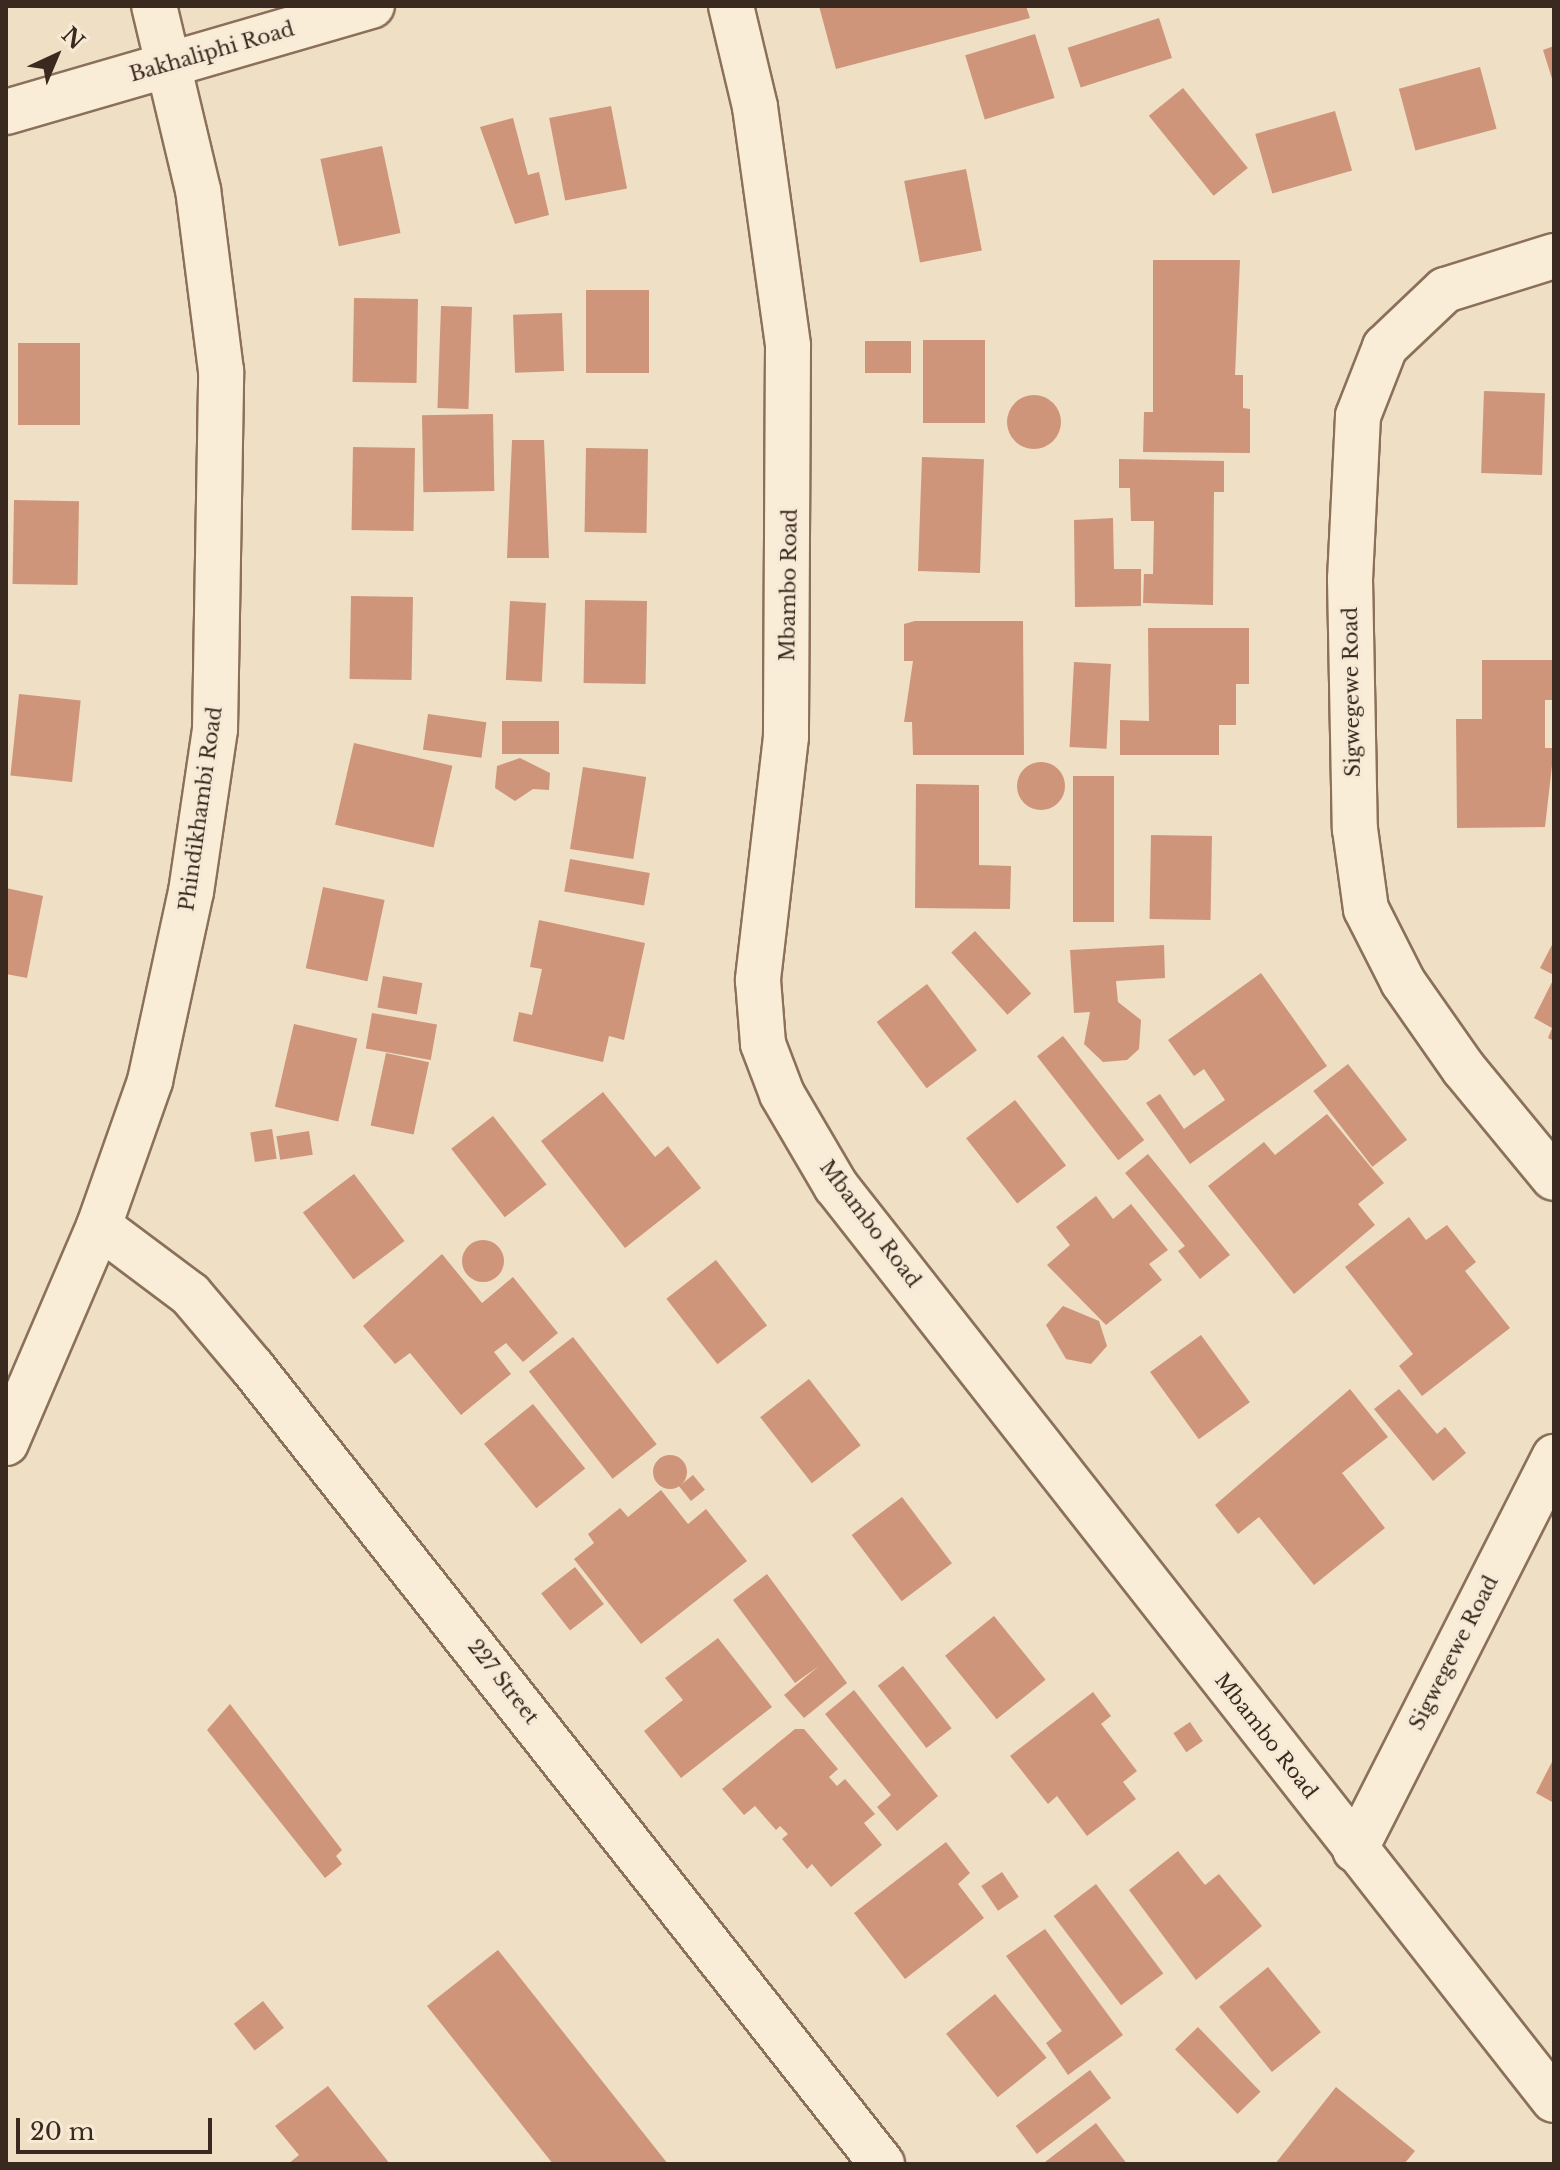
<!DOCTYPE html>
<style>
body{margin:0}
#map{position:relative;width:1560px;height:2170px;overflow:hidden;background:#efdfc5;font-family:"Libre Baskerville",serif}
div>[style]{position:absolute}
.building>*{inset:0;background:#ce957a;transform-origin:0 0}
.round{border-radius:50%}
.roads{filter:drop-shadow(2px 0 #8b705a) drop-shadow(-2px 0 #8b705a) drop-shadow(0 2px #8b705a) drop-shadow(0 -2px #8b705a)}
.minor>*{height:44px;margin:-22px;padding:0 22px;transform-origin:22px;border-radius:22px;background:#faedd8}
span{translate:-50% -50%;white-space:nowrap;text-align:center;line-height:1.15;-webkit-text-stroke:6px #f6ead5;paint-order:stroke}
.street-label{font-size:20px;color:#3a291f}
.frame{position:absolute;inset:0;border:8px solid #3a291f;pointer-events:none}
.north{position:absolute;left:16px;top:16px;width:80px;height:80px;-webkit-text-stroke:6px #f6ead5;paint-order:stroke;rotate:44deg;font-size:22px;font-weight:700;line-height:32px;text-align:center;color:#3a291f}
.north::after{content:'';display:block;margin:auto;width:28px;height:36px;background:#3a291f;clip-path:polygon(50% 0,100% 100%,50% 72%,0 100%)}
.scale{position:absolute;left:16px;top:2118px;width:196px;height:36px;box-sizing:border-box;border:4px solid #3a291f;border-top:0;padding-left:10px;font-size:24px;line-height:28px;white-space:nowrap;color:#3a291f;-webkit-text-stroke:6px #f6ead5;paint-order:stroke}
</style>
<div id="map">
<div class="building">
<i style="clip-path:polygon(819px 6px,1026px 6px,1030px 18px,836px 69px)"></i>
<i style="left:1159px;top:18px;width:42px;height:96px;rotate:72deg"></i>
<i style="left:1035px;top:34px;width:67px;height:73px;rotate:73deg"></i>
<i style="clip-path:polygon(1554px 46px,1554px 82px,1553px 82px,1543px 50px)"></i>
<i style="left:1480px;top:67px;width:64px;height:84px;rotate:75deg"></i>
<i style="left:1183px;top:88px;width:103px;height:44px;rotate:51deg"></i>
<i style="left:611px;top:106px;width:84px;height:63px;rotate:79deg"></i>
<i style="left:1335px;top:111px;width:62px;height:83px;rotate:74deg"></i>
<i style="clip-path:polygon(513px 118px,528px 175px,539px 172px,549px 215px,515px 224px,480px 127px)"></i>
<i style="left:382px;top:146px;width:89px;height:63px;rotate:78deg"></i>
<i style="left:966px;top:169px;width:83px;height:63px;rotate:79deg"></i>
<i style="clip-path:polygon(1153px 260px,1240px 260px,1235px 375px,1243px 375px,1243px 408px,1250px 409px,1250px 453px,1143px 452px,1144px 412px,1153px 412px)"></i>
<i style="left:586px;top:290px;width:63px;height:83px"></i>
<i style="left:354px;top:298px;width:64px;height:84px;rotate:1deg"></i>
<i style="left:441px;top:306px;width:31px;height:102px;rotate:2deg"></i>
<i style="left:562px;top:313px;width:58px;height:49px;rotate:88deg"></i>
<i style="left:923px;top:340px;width:62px;height:83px"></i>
<i style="left:865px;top:341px;width:46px;height:32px"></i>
<i style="left:18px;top:343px;width:62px;height:82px"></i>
<i style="left:1484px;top:391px;width:61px;height:82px;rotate:2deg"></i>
<i class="round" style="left:1007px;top:395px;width:54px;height:54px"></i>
<i style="left:493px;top:414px;width:77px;height:71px;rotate:89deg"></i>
<i style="clip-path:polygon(512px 440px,544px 440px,549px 558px,507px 558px)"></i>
<i style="left:353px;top:447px;width:62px;height:83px;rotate:1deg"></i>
<i style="left:586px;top:448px;width:62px;height:84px;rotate:1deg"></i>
<i style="left:922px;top:457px;width:62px;height:114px;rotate:2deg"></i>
<i style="clip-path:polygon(1119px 459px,1224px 461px,1224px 492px,1214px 492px,1213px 605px,1143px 603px,1144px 574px,1153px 574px,1154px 521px,1131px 521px,1130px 488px,1119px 488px)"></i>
<i style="left:14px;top:500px;width:65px;height:84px;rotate:1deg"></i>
<i style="clip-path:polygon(1113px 518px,1114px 569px,1141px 569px,1141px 606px,1075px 607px,1074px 520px)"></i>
<i style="left:351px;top:596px;width:62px;height:83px;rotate:1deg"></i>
<i style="left:585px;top:600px;width:62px;height:83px;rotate:1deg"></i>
<i style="left:510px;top:601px;width:36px;height:79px;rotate:3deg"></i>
<i style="clip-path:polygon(915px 621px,1023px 621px,1024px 755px,913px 755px,912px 722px,904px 722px,913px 661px,904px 661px,904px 624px)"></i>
<i style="clip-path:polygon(1148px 628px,1249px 628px,1249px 684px,1236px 684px,1236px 725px,1219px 725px,1219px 755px,1120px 755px,1120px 720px,1149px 721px)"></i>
<i style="clip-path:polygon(1482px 660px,1554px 660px,1554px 700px,1545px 700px,1545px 748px,1554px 748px,1545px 827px,1457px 828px,1456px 719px,1482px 719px)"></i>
<i style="left:1074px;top:662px;width:37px;height:85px;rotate:3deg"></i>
<i style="left:19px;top:694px;width:62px;height:82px;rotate:6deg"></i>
<i style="left:428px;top:714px;width:59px;height:36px;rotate:8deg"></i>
<i style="left:502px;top:721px;width:57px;height:33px"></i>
<i style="left:354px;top:743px;width:101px;height:84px;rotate:13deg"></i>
<i style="clip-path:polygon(520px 758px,550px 773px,549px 790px,533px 789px,515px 801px,495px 788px,497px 766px)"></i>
<i class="round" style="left:1017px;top:762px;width:48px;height:48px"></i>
<i style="left:583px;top:767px;width:64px;height:83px;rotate:9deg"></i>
<i style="left:1073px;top:776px;width:41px;height:146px"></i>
<i style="clip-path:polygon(916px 784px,979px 785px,979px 865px,1011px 866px,1010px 909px,915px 908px)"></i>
<i style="left:1151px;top:835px;width:61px;height:84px;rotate:1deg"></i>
<i style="left:570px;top:859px;width:81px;height:33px;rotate:10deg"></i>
<i style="left:323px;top:887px;width:63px;height:83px;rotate:12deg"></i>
<i style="clip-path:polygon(6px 888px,43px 896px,27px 978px,6px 974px)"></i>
<i style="clip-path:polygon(539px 920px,645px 943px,624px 1040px,609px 1036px,603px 1062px,513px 1041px,519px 1012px,532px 1015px,542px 969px,530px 967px)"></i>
<i style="left:975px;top:931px;width:84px;height:32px;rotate:48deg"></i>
<i style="clip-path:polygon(1554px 941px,1554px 975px,1540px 968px)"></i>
<i style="clip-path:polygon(1164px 945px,1165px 978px,1116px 981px,1118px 1002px,1141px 1020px,1139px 1049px,1127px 1060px,1103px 1062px,1084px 1044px,1090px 1012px,1074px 1013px,1070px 950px)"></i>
<i style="clip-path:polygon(1261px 973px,1327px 1066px,1190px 1164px,1146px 1103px,1160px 1094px,1184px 1129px,1225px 1100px,1204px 1069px,1194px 1076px,1168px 1040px)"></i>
<i style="left:383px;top:976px;width:40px;height:32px;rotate:10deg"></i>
<i style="clip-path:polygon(1554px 978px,1554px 1041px,1548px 1038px,1552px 1028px,1534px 1018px)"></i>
<i style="left:927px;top:984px;width:83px;height:63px;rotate:53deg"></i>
<i style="left:372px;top:1013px;width:66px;height:36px;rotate:10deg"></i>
<i style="left:294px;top:1024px;width:65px;height:85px;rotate:13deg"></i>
<i style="left:1063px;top:1036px;width:132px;height:33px;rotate:52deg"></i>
<i style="left:386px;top:1053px;width:44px;height:74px;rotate:12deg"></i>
<i style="left:1348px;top:1064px;width:96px;height:44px;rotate:52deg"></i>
<i style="clip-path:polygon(603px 1092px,655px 1157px,668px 1146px,701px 1188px,625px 1248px,541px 1141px)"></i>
<i style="left:1015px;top:1100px;width:83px;height:62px;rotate:52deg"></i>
<i style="clip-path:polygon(1327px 1114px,1384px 1183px,1358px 1204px,1375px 1225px,1294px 1294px,1208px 1186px,1264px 1142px,1275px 1155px)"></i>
<i style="left:493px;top:1116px;width:87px;height:53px;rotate:52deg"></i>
<i style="left:272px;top:1129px;width:30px;height:22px;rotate:81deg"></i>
<i style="left:309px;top:1131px;width:24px;height:33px;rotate:81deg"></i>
<i style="clip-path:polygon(1148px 1154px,1230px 1255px,1200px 1279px,1178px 1251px,1185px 1246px,1125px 1173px)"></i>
<i style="left:354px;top:1174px;width:84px;height:64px;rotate:53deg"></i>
<i style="clip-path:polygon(1096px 1196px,1113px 1219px,1131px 1204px,1168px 1250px,1149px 1264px,1162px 1280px,1106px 1325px,1047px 1265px,1070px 1245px,1056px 1227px)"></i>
<i style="clip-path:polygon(1409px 1217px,1426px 1240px,1447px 1225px,1476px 1262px,1465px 1271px,1510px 1328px,1422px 1396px,1399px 1366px,1413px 1354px,1345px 1267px)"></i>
<i class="round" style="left:462px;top:1240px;width:42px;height:42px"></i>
<i style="clip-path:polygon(442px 1254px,482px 1303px,513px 1277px,558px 1333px,523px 1362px,506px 1343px,494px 1352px,511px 1374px,461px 1415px,410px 1353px,395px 1364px,363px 1326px)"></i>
<i style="left:716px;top:1260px;width:83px;height:63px;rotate:52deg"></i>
<i style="clip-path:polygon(1063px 1306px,1099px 1321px,1107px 1346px,1091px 1364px,1066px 1359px,1046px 1325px)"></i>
<i style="left:1201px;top:1335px;width:83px;height:63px;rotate:54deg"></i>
<i style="left:573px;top:1337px;width:136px;height:56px;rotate:52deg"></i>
<i style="left:809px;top:1379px;width:84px;height:62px;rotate:52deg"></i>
<i style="clip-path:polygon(1350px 1389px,1388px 1437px,1342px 1473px,1385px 1528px,1314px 1585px,1259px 1517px,1238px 1534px,1215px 1505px)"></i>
<i style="clip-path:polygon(1399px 1389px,1437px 1434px,1445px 1427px,1466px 1453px,1433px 1481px,1374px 1409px)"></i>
<i style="left:533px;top:1404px;width:83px;height:63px;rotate:51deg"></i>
<i class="round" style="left:653px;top:1455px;width:34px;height:34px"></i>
<i style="left:693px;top:1475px;width:19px;height:18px;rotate:51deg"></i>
<i style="clip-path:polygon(661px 1490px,688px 1524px,706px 1509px,747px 1561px,641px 1644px,574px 1559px,594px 1543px,588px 1534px,620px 1508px,628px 1517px)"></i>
<i style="left:902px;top:1497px;width:83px;height:63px;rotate:53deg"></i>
<i style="left:575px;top:1567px;width:47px;height:43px;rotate:52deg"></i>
<i style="clip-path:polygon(767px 1574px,847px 1683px,804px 1718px,784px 1695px,819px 1666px,795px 1683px,733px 1600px)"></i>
<i style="left:994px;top:1616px;width:82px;height:63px;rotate:51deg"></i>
<i style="clip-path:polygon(718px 1638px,772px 1707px,681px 1778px,644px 1731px,683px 1700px,665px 1678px)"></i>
<i style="left:903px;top:1666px;width:79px;height:32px;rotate:52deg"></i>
<i style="clip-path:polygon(854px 1690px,938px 1796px,897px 1831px,877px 1807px,891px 1795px,825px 1714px)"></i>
<i style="clip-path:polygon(1093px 1692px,1111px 1716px,1101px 1724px,1137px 1771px,1123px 1782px,1136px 1799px,1087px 1836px,1057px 1796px,1048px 1804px,1010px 1756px)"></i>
<i style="clip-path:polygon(230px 1704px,342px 1850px,336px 1856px,342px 1864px,325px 1878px,207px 1730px)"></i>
<i style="left:1190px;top:1722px;width:23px;height:20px;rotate:56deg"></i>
<i style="clip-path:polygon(795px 1729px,804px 1729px,838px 1769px,829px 1777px,837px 1786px,845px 1779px,875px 1814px,864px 1823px,882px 1845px,831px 1887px,812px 1864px,807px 1869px,782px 1839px,788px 1834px,780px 1826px,776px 1830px,755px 1806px,744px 1815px,722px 1789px)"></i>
<i style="clip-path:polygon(1554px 1758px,1554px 1803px,1536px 1793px)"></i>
<i style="clip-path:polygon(946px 1842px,970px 1873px,958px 1884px,984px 1918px,905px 1979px,854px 1913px)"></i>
<i style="clip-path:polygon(1178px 1851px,1205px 1885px,1219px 1874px,1262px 1926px,1196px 1980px,1129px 1890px)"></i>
<i style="left:1002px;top:1872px;width:30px;height:25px;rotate:56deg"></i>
<i style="left:1096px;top:1884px;width:112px;height:53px;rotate:53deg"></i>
<i style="clip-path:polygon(1045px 1929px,1123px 2035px,1068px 2075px,1046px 2043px,1062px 2031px,1006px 1956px)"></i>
<i style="clip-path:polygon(498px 1950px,668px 2164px,553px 2164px,427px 2006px)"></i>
<i style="left:1268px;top:1967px;width:84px;height:63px;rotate:51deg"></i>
<i style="left:995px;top:1994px;width:82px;height:63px;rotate:51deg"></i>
<i style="left:263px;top:2001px;width:34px;height:37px;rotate:52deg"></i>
<i style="left:1198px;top:2027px;width:90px;height:32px;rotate:46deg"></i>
<i style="left:1090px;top:2070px;width:35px;height:93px;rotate:53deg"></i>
<i style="clip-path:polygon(328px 2086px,390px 2164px,288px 2164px,299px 2155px,275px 2126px)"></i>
<i style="clip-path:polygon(1336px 2087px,1415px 2151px,1404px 2164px,1275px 2164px)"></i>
<i style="clip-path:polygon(1096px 2123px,1127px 2164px,1047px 2164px,1045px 2162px)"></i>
</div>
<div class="roads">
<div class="minor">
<i style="left:731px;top:6px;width:104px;rotate:76.6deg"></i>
<i style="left:755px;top:107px;width:241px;rotate:82.1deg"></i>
<i style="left:788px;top:346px;width:391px;rotate:90.3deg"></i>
<i style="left:786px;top:737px;width:245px;rotate:96.6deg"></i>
<i style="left:758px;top:980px;width:64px;rotate:85.5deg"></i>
<i style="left:763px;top:1044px;width:53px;rotate:69.2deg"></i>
<i style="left:782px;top:1094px;width:107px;rotate:59.6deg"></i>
<i style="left:836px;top:1186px;width:1162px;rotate:51.85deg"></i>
<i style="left:6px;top:112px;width:381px;rotate:-16.2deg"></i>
<i style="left:1554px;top:256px;width:114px;rotate:162.7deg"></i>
<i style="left:1445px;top:290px;width:83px;rotate:136.5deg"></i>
<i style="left:1385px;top:347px;width:74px;rotate:111.4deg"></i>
<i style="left:1358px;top:416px;width:163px;rotate:92.8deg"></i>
<i style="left:1350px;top:579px;width:250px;rotate:88.9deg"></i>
<i style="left:1355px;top:829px;width:81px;rotate:82.2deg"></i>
<i style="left:1366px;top:909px;width:82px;rotate:63.1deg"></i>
<i style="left:1403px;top:982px;width:106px;rotate:55deg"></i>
<i style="left:1464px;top:1069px;width:141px;rotate:50.5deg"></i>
<i style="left:99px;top:1226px;width:114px;rotate:36.8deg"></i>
<i style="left:190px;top:1294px;width:96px;rotate:49.7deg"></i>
<i style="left:252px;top:1367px;width:1016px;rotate:51.67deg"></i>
<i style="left:6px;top:1443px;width:236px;rotate:-66.8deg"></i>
<i style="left:99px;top:1226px;width:154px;rotate:-70.6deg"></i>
<i style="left:150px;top:1081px;width:193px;rotate:-77.8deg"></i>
<i style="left:191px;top:892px;width:165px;rotate:-81.6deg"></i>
<i style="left:215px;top:729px;width:358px;rotate:-89deg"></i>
<i style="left:221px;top:371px;width:182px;rotate:-97.2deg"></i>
<i style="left:198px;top:190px;width:189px;rotate:-103.4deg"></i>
<i style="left:1355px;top:1850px;width:441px;rotate:-63.1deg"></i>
</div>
</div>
<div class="street-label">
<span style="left:212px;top:52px;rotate:-16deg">Bakhaliphi Road</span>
<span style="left:789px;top:585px;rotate:-89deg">Mbambo Road</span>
<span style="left:1352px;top:692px;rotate:-91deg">Sigwegewe Road</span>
<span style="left:201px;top:809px;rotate:-82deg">Phindikhambi Road</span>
<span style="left:870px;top:1224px;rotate:53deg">Mbambo Road</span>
<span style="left:1454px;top:1653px;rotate:-63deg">Sigwegewe Road</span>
<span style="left:503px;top:1682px;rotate:52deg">227 Street</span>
<span style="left:1266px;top:1736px;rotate:52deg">Mbambo Road</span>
</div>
<div class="frame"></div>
<div class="north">N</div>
<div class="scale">20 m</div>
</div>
